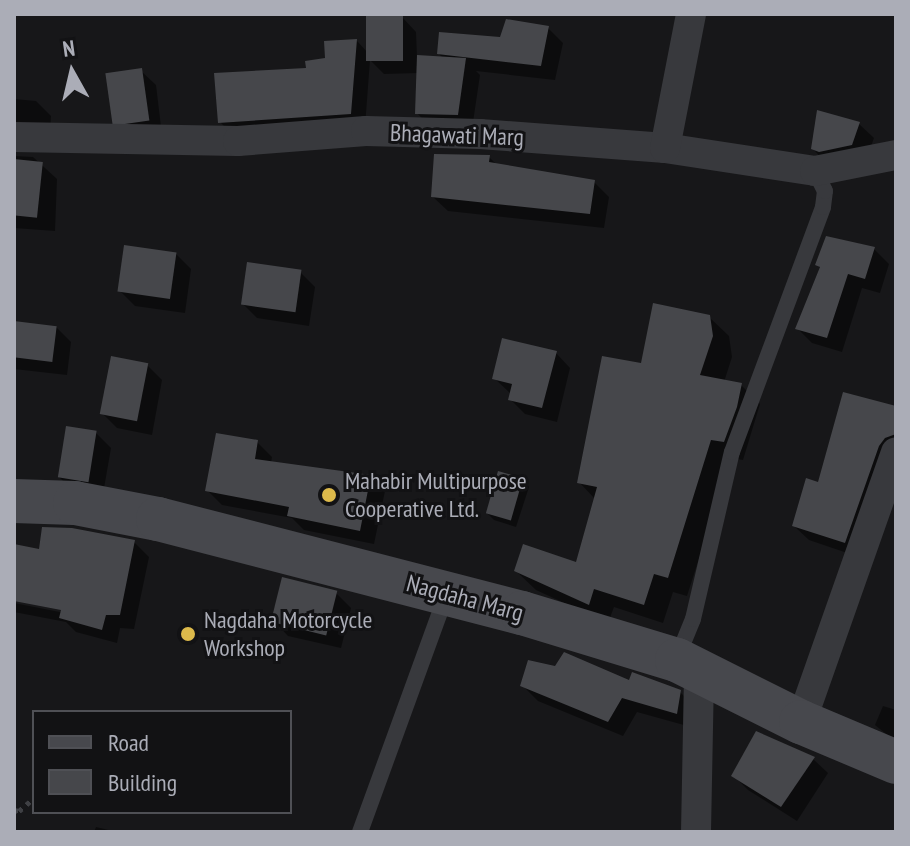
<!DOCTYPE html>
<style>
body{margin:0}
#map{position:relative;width:910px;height:846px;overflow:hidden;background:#171719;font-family:"PT Sans Narrow",sans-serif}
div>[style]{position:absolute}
.shadow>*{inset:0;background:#0007}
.building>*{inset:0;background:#46474b;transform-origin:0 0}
.path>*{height:5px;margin-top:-2.5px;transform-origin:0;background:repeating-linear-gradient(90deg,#3f4044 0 4px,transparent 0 10px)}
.lane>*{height:16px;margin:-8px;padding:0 8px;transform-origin:8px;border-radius:8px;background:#38393d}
.street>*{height:30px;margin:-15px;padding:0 15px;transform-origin:15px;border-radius:15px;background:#38393d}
.secondary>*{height:44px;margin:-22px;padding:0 22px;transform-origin:22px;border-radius:22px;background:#47484d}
.dots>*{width:22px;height:22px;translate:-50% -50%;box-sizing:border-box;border:4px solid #121214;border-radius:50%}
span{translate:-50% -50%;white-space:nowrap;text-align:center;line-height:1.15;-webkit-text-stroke:6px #121214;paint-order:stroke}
.street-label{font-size:24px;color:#abadb7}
.poi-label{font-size:24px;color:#abadb7}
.left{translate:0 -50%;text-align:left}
.frame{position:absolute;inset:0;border:16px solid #abadb7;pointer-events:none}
.legend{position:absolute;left:32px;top:710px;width:260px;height:104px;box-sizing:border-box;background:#121214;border:2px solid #4f5055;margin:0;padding:10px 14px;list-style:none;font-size:24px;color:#abadb7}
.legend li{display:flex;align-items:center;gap:16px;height:40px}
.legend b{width:40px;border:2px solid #4f5055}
.north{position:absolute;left:32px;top:32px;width:80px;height:80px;-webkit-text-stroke:6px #121214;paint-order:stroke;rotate:352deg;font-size:22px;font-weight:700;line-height:32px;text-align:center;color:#abadb7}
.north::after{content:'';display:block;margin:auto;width:28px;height:36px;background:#abadb7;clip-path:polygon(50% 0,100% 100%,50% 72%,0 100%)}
</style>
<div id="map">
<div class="shadow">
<i style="clip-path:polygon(368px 14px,402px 17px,416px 32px,417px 57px,444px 59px,439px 54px,548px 28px,563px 43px,555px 80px,476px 71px,480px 75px,472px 129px,431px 128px,417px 113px,419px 73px,384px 74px,370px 60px,365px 127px,234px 136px,220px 122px,357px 41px,369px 54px)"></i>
<i style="clip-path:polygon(141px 71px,156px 85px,162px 135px,127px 135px,113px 120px)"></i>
<i style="clip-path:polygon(14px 99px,36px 101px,51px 116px,50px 133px,14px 145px)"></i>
<i style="clip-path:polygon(859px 124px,874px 138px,866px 160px,827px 164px,813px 149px)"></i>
<i style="clip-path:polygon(14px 156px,33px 157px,57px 179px,55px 231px,14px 228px)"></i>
<i style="clip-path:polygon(489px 157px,497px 165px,594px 182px,609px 197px,604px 228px,448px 211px,433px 197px)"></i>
<i style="clip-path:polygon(874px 249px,889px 264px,880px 293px,862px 288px,842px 352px,812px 343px,797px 328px,821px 269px,818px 265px)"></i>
<i style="clip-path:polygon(176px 254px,191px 269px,185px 313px,135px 306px,120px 291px)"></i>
<i style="clip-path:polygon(300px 272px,315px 287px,309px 326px,257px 318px,242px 303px)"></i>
<i style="clip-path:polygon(709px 317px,729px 336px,732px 357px,724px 382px,741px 385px,760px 404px,743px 460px,731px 458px,687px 596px,673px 592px,663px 623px,614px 607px,608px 623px,536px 590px,516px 571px,577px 565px,595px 499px,579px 482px,642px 366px)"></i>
<i style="clip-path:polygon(14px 323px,56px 327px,71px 342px,67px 375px,14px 369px)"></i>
<i style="clip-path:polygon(556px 353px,570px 368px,557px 422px,525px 414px,510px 399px,511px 394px,494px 378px)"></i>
<i style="clip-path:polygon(147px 365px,162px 380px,152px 435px,117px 428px,102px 413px)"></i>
<i style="clip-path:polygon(896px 411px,896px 453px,859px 557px,809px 540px,794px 526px,820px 484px)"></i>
<i style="clip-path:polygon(96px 433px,111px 448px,103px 494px,74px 491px,59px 477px)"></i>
<i style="clip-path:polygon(257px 442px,272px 457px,271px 463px,370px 477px,385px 491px,374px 544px,304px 530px,292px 518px,222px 505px,207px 490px)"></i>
<i style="clip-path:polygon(522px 480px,529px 487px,516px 527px,494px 520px,487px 513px)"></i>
<i style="clip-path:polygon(134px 542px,149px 557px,134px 629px,120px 628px,117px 643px,76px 632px,66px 622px,14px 612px,14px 603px,70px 614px,71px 610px,14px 599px,14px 546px,41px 552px)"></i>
<i style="clip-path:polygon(336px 593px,351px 608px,341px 648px,288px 636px,274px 621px)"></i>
<i style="clip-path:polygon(523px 686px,680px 692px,694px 706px,691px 727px,637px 712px,623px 736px,538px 701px)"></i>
<i style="clip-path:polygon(883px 706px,896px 710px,896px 742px,875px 725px)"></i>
<i style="clip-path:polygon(813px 759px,828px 773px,797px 821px,748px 790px,733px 775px)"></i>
<i style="clip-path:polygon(96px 827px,117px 832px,94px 832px)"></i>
</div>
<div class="building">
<i style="left:366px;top:14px;width:37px;height:47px"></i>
<i style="clip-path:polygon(506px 19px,549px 26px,541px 66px,437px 54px,439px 32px,500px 37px)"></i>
<i style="clip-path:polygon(357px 39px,351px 114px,218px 123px,214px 73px,306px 68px,305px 61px,325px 58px,324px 41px)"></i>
<i style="clip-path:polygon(417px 55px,466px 58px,458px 115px,415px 114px)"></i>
<i style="left:142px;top:68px;width:53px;height:37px;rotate:82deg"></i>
<i style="clip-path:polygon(817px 110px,860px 122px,852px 145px,819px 152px,811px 149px)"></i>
<i style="clip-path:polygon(434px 154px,490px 155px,489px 162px,595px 180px,590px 214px,431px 197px)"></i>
<i style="left:14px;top:159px;width:29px;height:56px;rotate:6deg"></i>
<i style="clip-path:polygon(826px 236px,875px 247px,865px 279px,848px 274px,827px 338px,795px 329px,820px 267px,815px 265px)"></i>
<i style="left:124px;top:245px;width:53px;height:47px;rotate:8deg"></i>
<i style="left:247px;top:262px;width:55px;height:43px;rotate:8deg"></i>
<i style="clip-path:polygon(653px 303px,710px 315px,713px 336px,700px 375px,742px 383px,737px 407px,724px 442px,711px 440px,668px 578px,654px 574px,644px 605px,594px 589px,589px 605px,514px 571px,523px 544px,576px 562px,597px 487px,577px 483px,602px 356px,641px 363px)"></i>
<i style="left:14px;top:321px;width:43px;height:36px;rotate:7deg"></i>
<i style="clip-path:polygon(502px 338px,557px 351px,542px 408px,508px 400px,512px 384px,492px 379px)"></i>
<i style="left:111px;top:356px;width:38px;height:59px;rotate:11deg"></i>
<i style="clip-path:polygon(843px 392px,896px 406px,896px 434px,885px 438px,879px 446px,845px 543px,792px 526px,806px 478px,818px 482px)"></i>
<i style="left:66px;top:426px;width:31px;height:52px;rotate:9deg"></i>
<i style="clip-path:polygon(216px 433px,258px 440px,255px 459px,371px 475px,360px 531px,287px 516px,289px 507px,205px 491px)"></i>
<i style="left:498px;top:471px;width:26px;height:44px;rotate:16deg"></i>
<i style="clip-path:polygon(42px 527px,72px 528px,135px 540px,120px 615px,106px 615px,102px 630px,59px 618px,61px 610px,14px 601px,14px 544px,39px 549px)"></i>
<i style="left:282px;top:577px;width:57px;height:46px;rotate:14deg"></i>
<i style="clip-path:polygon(564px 652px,629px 680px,632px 672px,681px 690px,677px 714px,622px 698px,608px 722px,520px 686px,528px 660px,555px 666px)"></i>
<i style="clip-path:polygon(756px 731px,815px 757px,781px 807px,731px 776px)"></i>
</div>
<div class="path">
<i style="left:14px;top:810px;width:5px;rotate:11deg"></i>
<i style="left:19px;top:811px;width:20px;rotate:-41deg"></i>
</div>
<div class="lane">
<i style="left:677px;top:658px;width:42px;rotate:-67.7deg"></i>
<i style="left:693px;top:619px;width:171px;rotate:-76.9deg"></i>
<i style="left:732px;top:452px;width:261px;rotate:-69.6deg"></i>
<i style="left:823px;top:207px;width:16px;rotate:-83deg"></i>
<i style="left:825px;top:191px;width:22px;rotate:-117deg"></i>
<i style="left:360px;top:832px;width:254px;rotate:-70deg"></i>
</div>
<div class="street">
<i style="left:14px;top:137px;width:224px;rotate:1deg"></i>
<i style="left:238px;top:141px;width:128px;rotate:-4.5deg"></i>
<i style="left:366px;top:131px;width:114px;rotate:1.5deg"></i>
<i style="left:480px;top:134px;width:186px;rotate:4.3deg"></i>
<i style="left:665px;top:148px;width:152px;rotate:8.7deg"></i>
<i style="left:815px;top:171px;width:83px;rotate:-11.2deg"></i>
<i style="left:665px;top:148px;width:136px;rotate:-79deg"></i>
<i style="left:801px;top:722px;width:286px;rotate:-70.6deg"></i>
<i style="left:696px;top:832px;width:161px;rotate:-88.9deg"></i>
</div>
<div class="secondary">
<i style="left:14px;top:501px;width:61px;rotate:1.9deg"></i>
<i style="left:75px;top:503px;width:85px;rotate:10.9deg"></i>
<i style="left:158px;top:519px;width:376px;rotate:14.5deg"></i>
<i style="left:522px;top:613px;width:162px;rotate:16.9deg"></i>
<i style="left:677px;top:660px;width:139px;rotate:26.6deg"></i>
<i style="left:801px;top:722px;width:103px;rotate:22.8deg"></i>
</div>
<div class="dots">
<i style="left:329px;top:495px;background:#ddba4b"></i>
<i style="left:188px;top:634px;background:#ddba4b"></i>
</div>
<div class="street-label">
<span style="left:457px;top:135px;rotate:2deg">Bhagawati Marg</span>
<span style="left:465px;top:598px;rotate:15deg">Nagdaha Marg</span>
</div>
<div class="poi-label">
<span class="left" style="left:345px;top:495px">Mahabir Multipurpose<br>Cooperative Ltd.</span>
<span class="left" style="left:204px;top:634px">Nagdaha Motorcycle<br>Workshop</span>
</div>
<div class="frame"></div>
<ul class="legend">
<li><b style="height:10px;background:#47484d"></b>Road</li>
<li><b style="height:22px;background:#46474b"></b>Building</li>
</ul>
<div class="north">N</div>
</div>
